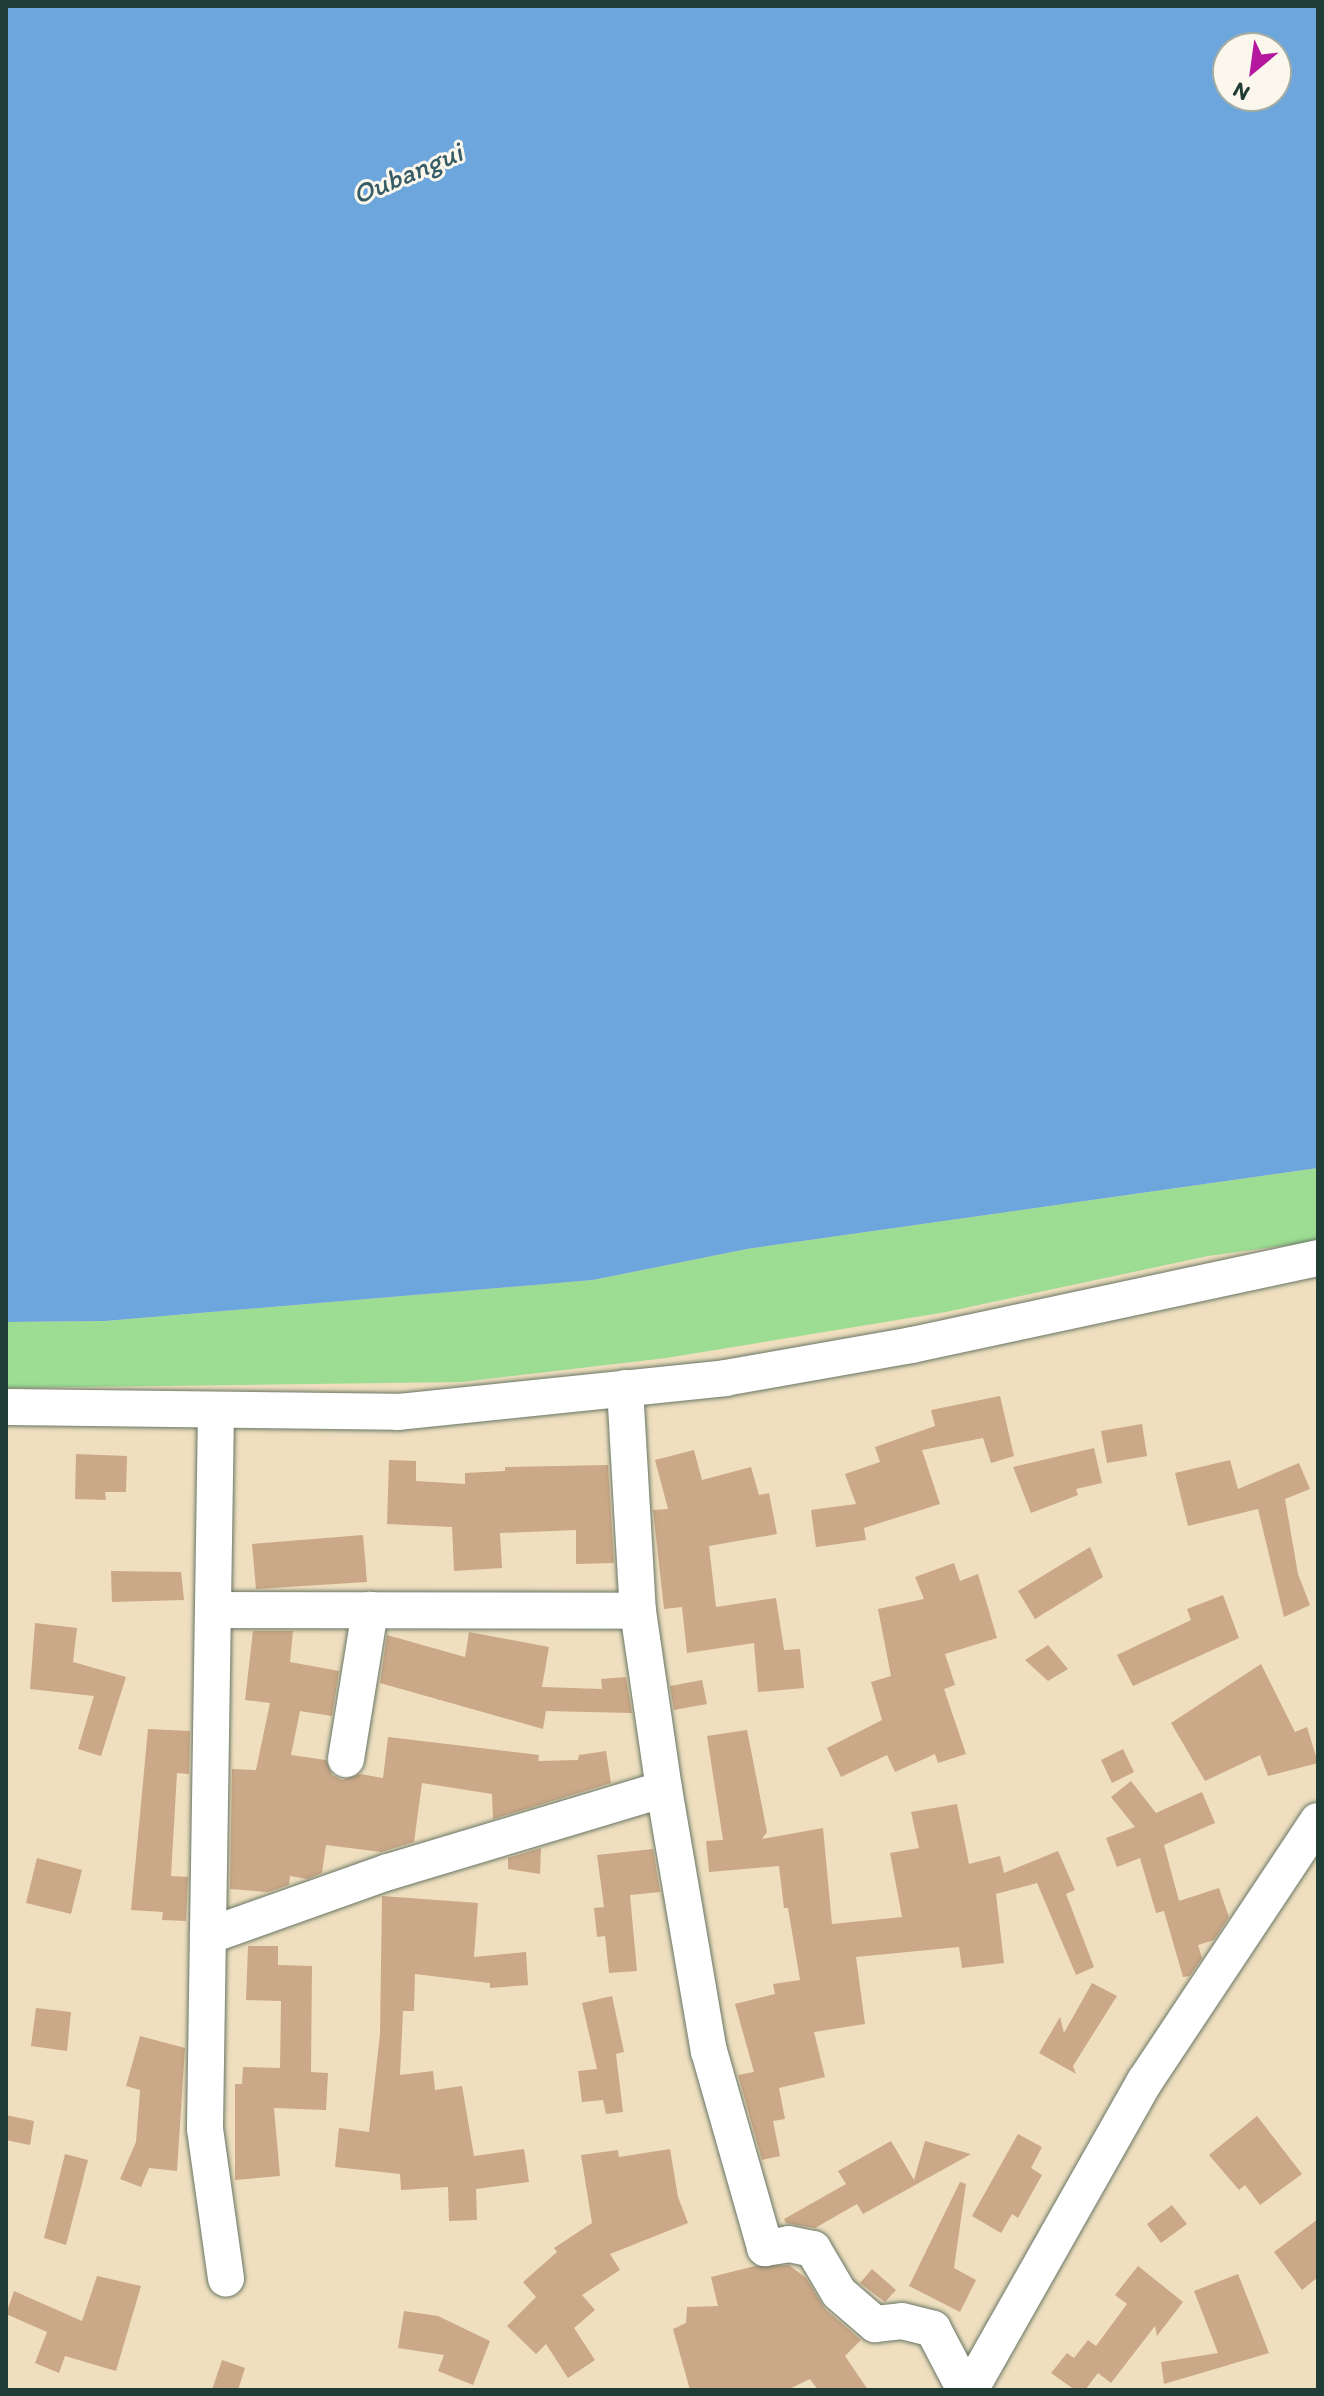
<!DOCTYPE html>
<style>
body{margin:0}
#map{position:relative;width:1324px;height:2396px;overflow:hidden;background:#efdfbf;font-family:Itim,sans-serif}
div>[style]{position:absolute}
.green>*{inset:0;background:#9ddd93}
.water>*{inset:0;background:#6da6dc}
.building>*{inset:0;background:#cba887}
.roads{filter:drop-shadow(0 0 2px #687665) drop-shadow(0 0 2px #687665)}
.minor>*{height:36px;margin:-18px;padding:0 18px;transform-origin:18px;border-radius:18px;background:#fff}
span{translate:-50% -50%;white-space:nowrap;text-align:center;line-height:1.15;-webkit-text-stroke:6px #fbf7ec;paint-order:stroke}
.water-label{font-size:28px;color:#365c66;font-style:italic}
.frame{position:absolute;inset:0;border:8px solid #1f3d34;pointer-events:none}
.north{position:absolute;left:1212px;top:32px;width:80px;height:80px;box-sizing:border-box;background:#fbf7ec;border:2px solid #a3ada2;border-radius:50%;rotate:209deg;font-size:22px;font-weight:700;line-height:32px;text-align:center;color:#1f3d34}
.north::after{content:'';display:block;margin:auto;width:28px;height:36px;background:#b5179e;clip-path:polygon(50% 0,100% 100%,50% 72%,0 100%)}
</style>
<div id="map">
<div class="green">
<div style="clip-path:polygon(1318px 1168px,1318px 1241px,1208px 1256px,946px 1312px,666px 1358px,462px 1382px,6px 1388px,6px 1322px,105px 1321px,593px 1280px,747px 1249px)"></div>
</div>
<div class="water">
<div style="clip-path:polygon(evenodd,6px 6px,1318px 6px,1318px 1168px,747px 1249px,593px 1280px,105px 1321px,6px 1322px,6px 6px,1228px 48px,1276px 48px,1276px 96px,1228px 96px,1228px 48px)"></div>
</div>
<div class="building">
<div style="clip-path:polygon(1000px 1396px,1014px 1456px,991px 1463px,983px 1438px,922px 1450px,940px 1504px,864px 1528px,866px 1540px,816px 1547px,811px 1510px,856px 1504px,845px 1474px,880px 1462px,875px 1447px,935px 1426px,931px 1410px)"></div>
<div style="clip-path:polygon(1142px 1424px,1147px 1456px,1107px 1463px,1101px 1431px)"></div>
<div style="clip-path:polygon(1094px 1448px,1102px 1483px,1076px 1489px,1078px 1495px,1031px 1513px,1013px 1467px)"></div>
<div style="clip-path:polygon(694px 1450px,702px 1480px,751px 1467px,759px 1495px,769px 1493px,777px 1534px,709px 1546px,716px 1607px,776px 1598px,784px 1650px,800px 1649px,804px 1688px,758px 1692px,754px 1643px,687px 1653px,682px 1607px,664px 1609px,653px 1510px,668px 1509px,655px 1460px)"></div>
<div style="clip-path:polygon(76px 1454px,127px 1456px,126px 1492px,105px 1492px,106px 1500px,75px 1499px)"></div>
<div style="clip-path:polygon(389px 1460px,416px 1461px,416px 1481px,465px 1484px,465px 1473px,505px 1471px,505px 1467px,608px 1465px,614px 1563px,576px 1564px,576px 1530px,500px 1533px,502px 1568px,454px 1571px,452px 1527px,387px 1524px)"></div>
<div style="clip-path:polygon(1230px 1460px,1238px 1489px,1299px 1463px,1310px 1489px,1285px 1499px,1298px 1574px,1310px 1605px,1284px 1617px,1258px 1509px,1188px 1526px,1175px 1473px)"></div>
<div style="clip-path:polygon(363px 1535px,367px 1582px,256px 1589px,252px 1544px)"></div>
<div style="clip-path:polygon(1090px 1547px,1103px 1577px,1035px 1619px,1018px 1591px)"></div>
<div style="clip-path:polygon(954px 1563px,960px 1581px,978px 1574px,997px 1638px,945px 1654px,955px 1685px,944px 1689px,966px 1754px,938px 1763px,935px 1754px,895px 1772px,887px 1755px,841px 1777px,827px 1748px,882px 1720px,871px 1682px,891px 1676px,878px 1609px,924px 1599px,915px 1577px)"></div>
<div style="clip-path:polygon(111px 1571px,181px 1572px,184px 1600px,112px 1602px)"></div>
<div style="clip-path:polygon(1223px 1595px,1239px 1638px,1133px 1686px,1117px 1655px,1191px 1620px,1187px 1609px)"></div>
<div style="clip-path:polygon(35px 1623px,77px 1628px,73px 1662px,126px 1677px,101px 1756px,78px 1749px,94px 1696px,30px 1689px)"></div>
<div style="clip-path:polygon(253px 1631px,293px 1631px,290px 1662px,339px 1671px,332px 1716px,300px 1711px,291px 1755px,326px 1760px,332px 1775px,342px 1780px,360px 1774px,383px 1778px,388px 1737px,539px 1755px,538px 1761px,578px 1760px,579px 1755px,606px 1751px,611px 1783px,493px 1819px,492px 1794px,422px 1783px,414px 1842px,381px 1852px,326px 1845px,322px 1873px,307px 1879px,290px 1876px,289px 1885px,268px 1892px,230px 1889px,232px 1769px,256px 1770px,270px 1703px,245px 1700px)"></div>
<div style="clip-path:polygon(469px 1632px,549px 1647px,542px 1687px,602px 1689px,601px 1679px,626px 1677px,632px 1713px,546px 1711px,543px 1729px,380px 1683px,387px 1635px,465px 1657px)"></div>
<div style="clip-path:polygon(1048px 1645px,1068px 1669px,1048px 1681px,1025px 1660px)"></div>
<div style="clip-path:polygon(1261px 1664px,1295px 1732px,1307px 1727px,1318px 1763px,1268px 1776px,1260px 1755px,1205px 1781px,1171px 1723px)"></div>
<div style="clip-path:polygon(702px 1680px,707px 1704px,674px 1710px,670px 1686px)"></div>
<div style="clip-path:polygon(148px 1729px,190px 1731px,189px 1774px,177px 1773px,171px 1876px,188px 1877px,186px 1921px,162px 1920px,163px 1912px,131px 1910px)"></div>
<div style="clip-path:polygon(747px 1730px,767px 1832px,762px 1839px,823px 1828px,832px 1924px,902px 1917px,890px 1853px,919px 1848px,911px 1812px,957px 1804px,969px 1864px,1000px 1856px,1004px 1873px,1058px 1851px,1075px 1890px,1066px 1894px,1094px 1967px,1076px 1975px,1037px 1883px,996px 1894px,1004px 1963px,962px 1968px,959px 1947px,856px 1957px,865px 2024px,814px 2032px,825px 2077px,779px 2088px,785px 2119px,773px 2121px,780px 2156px,762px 2160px,738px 2075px,754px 2072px,735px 2004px,775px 1994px,773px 1984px,800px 1980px,788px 1908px,784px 1908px,779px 1866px,709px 1872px,706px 1841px,723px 1840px,707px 1736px)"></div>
<div style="clip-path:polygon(1123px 1749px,1134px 1772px,1112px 1783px,1101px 1760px)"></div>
<div style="clip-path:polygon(1131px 1781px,1156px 1813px,1202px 1792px,1215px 1823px,1164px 1845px,1179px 1901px,1219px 1888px,1229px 1917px,1214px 1940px,1198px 1945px,1202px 1958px,1190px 1976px,1183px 1977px,1164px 1911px,1156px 1913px,1140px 1858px,1117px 1867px,1106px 1838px,1135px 1827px,1111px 1797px)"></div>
<div style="clip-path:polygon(541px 1848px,540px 1874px,508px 1869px,508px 1858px)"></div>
<div style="clip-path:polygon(653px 1849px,660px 1892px,630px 1895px,637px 1971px,609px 1973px,605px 1936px,597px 1937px,594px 1908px,604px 1907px,597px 1855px)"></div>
<div style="clip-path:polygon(37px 1858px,82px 1870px,71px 1914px,26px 1903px)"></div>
<div style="clip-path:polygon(382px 1896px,478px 1903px,474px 1957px,526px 1952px,528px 1985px,490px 1988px,490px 1983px,415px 1974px,414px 2011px,403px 2011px,400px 2075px,433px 2071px,435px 2090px,462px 2086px,474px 2156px,524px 2149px,529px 2182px,476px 2189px,477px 2220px,449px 2221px,448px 2187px,401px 2190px,400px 2174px,335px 2167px,339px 2128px,369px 2132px,380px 2034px)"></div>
<div style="clip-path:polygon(248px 1946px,278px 1946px,278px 1965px,312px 1966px,311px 2072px,328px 2073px,326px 2110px,274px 2108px,280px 2176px,235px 2180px,235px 2084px,242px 2084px,243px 2067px,280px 2068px,281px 2001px,246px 2000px)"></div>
<div style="clip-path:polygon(1092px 1983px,1117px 1996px,1073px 2066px,1076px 2074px,1039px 2053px,1060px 2017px,1064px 2033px)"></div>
<div style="clip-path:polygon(612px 1996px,624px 2052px,616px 2054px,623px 2112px,606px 2114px,603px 2100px,582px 2102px,578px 2071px,597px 2069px,582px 2003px)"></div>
<div style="clip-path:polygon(36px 2008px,71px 2012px,67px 2051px,31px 2046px)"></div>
<div style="clip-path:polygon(140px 2036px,185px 2048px,177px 2171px,149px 2168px,141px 2187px,120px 2179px,136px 2142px,140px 2090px,126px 2086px)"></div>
<div style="clip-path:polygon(6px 2115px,34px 2121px,30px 2145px,6px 2140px)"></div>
<div style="clip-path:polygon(1257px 2116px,1302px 2174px,1260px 2205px,1245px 2185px,1239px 2190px,1209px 2155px)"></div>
<div style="clip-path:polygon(1018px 2134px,1042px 2147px,1031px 2168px,1042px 2175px,1018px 2218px,1012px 2214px,1001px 2233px,972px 2216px)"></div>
<div style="clip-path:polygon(891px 2141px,914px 2180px,925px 2141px,971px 2154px,863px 2214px,857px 2204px,815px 2228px,786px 2223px,784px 2219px,846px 2184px,838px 2171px)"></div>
<div style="clip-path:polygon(670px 2149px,678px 2197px,688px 2223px,610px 2254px,620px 2270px,582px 2295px,595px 2310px,574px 2328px,595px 2360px,568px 2378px,546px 2344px,536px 2354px,507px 2326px,536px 2297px,523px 2282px,557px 2252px,554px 2248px,592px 2223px,581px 2155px,618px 2150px,619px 2157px)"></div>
<div style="clip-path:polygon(65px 2154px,88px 2160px,66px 2245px,44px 2238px)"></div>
<div style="clip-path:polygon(960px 2182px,966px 2184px,954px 2268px,976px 2280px,960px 2312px,909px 2286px)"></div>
<div style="clip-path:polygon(1172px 2205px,1187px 2224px,1161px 2243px,1147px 2224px)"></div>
<div style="clip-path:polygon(1318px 2219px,1318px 2277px,1302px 2290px,1274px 2252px)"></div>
<div style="clip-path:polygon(789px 2265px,806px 2278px,825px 2309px,861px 2340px,845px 2356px,868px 2390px,818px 2390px,810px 2379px,787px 2390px,690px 2390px,673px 2329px,686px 2323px,687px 2307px,718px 2306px,711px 2277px,755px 2266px)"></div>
<div style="clip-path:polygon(1138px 2266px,1183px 2302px,1157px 2336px,1155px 2326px,1111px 2383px,1098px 2373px,1085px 2390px,1075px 2390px,1051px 2373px,1067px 2353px,1074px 2358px,1088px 2340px,1096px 2346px,1127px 2304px,1115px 2295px)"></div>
<div style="clip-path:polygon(872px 2269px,896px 2290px,885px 2302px,860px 2283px)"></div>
<div style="clip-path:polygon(1238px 2274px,1269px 2353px,1164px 2384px,1161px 2362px,1218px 2353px,1194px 2291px)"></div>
<div style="clip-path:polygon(97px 2276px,141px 2286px,116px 2371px,65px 2356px,59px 2373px,35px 2363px,47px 2332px,6px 2314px,14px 2291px,82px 2321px)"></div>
<div style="clip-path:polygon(404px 2311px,438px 2316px,490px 2341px,473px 2385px,438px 2371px,444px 2355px,398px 2348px)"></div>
<div style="clip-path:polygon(222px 2360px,245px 2368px,238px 2390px,212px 2390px)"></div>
</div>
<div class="roads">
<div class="minor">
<div style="left:625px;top:1388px;width:223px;rotate:86.7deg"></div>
<div style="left:638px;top:1611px;width:180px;rotate:81.7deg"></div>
<div style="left:664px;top:1789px;width:266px;rotate:80.3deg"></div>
<div style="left:709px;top:2051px;width:205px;rotate:74.1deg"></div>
<div style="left:765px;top:2248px;width:24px;rotate:-9deg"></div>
<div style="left:789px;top:2244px;width:25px;rotate:12deg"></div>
<div style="left:813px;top:2249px;width:51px;rotate:59.4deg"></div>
<div style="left:839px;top:2293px;width:48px;rotate:40.7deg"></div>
<div style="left:875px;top:2324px;width:27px;rotate:-6deg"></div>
<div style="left:902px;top:2321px;width:32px;rotate:14deg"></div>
<div style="left:933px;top:2329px;width:69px;rotate:62.3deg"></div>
<div style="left:6px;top:1407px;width:392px;rotate:0.7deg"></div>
<div style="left:398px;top:1412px;width:329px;rotate:-5.9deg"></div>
<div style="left:725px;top:1378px;width:190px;rotate:-10deg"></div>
<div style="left:912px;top:1345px;width:415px;rotate:-12.1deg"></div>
<div style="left:216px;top:1410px;width:719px;rotate:90.88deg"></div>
<div style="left:205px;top:2129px;width:151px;rotate:82deg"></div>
<div style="left:213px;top:1610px;width:425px;rotate:0.1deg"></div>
<div style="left:346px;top:1759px;width:151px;rotate:-80.8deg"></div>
<div style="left:208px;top:1936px;width:191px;rotate:-19.6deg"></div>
<div style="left:388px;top:1872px;width:288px;rotate:-16.7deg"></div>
<div style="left:970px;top:2390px;width:355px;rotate:-60.5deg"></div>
<div style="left:1145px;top:2081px;width:312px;rotate:-56.4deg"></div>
</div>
</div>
<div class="water-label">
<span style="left:407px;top:173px;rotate:-23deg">Oubangui</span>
</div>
<div class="frame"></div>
<div class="north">N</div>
</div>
